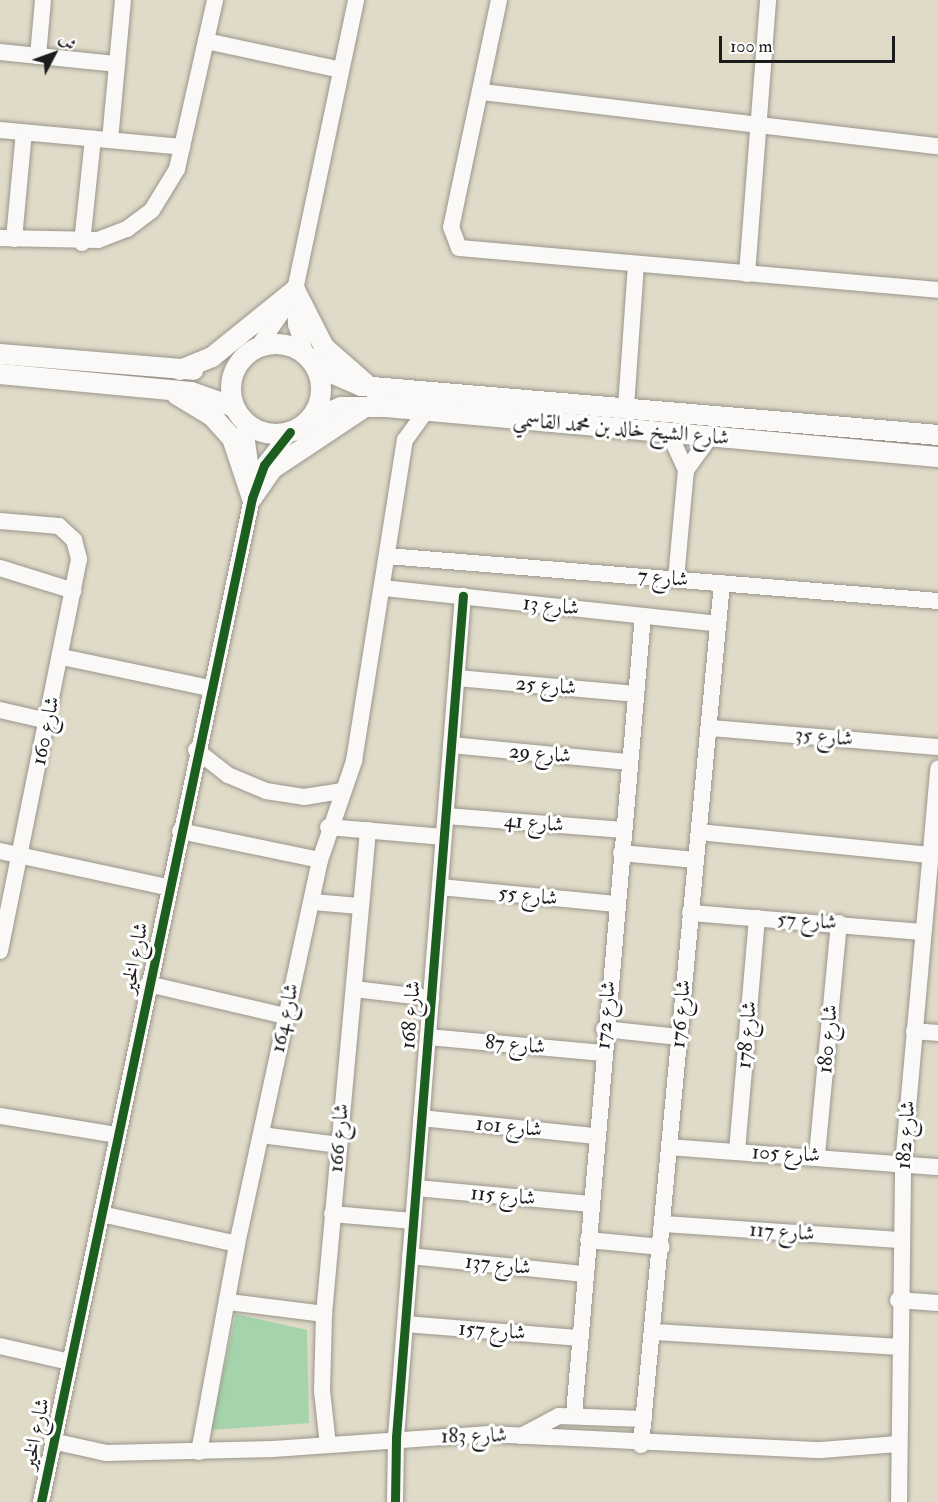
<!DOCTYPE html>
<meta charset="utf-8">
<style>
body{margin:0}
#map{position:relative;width:938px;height:1502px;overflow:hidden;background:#e0dac8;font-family:"IM FELL Double Pica",Amiri,serif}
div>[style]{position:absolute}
.green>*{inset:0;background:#a5d3ab}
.roads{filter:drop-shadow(0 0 2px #99968c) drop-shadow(0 0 2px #99968c)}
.minor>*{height:16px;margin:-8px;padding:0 8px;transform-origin:8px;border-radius:8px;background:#faf9f7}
.major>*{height:20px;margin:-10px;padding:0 10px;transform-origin:10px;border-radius:10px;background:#faf9f7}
.major>.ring{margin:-10px;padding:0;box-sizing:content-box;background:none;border:20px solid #faf9f7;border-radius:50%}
.cycleway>*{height:9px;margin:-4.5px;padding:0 4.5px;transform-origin:4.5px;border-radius:4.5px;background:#1b5e20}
span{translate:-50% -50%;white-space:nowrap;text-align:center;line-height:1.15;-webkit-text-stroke:6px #fff;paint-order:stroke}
.street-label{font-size:21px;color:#1c1c1c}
.north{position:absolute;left:24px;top:24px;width:60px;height:60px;-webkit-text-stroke:4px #fff;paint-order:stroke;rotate:49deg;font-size:16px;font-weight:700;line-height:24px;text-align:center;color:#1c1c1c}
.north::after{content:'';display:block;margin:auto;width:21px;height:27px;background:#1c1c1c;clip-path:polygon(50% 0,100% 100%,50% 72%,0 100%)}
.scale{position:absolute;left:719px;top:36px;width:176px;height:27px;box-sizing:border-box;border:3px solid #1c1c1c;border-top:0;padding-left:8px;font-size:18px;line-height:21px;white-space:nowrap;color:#1c1c1c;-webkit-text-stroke:4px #fff;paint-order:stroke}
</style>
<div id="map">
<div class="green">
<div style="clip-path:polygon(236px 1314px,307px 1330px,309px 1423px,211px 1430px)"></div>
</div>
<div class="roads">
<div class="minor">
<div style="left:499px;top:0;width:232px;rotate:101.9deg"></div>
<div style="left:451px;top:227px;width:22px;rotate:69deg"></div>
<div style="left:459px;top:248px;width:481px;rotate:5deg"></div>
<div style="left:206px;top:41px;width:138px;rotate:12.1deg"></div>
<div style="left:0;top:52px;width:118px;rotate:5.9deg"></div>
<div style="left:38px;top:56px;width:56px;rotate:-84.9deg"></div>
<div style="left:482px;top:92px;width:459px;rotate:6.8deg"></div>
<div style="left:0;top:130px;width:183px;rotate:5.3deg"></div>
<div style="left:110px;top:140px;width:141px;rotate:-84.7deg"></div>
<div style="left:0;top:238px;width:98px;rotate:1.2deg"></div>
<div style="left:98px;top:240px;width:31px;rotate:-21deg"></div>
<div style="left:127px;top:229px;width:31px;rotate:-37deg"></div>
<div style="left:152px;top:210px;width:48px;rotate:-58.6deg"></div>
<div style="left:177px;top:169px;width:173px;rotate:-77.3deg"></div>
<div style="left:14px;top:239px;width:107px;rotate:-84.7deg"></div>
<div style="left:82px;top:243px;width:105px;rotate:-84deg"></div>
<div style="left:747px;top:274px;width:275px;rotate:-85.6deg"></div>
<div style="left:258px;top:347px;width:62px;rotate:-55.5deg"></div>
<div style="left:306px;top:355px;width:32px;rotate:-108deg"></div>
<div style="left:296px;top:325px;width:35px;rotate:-92deg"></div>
<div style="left:295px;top:290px;width:296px;rotate:-78.1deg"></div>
<div style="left:626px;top:407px;width:142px;rotate:-86deg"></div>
<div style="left:244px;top:420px;width:65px;rotate:82deg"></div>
<div style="left:669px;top:433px;width:41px;rotate:65.3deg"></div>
<div style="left:0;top:521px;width:59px;rotate:4.8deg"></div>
<div style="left:59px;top:526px;width:21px;rotate:43deg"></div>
<div style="left:74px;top:540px;width:20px;rotate:75deg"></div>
<div style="left:79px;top:559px;width:400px;rotate:101.4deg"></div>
<div style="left:387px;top:556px;width:553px;rotate:4.67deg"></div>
<div style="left:0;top:568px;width:77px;rotate:17.3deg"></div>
<div style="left:676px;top:579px;width:109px;rotate:-84.8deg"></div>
<div style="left:686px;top:470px;width:41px;rotate:-54deg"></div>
<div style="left:383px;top:588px;width:337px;rotate:6.1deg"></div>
<div style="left:62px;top:657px;width:150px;rotate:11.9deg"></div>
<div style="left:457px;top:678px;width:180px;rotate:5.1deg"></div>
<div style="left:0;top:710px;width:49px;rotate:12.9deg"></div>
<div style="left:710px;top:728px;width:229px;rotate:4.8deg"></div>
<div style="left:451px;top:745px;width:179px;rotate:5.5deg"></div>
<div style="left:196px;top:750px;width:41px;rotate:38deg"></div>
<div style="left:228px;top:775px;width:41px;rotate:22.8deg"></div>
<div style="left:266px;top:791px;width:38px;rotate:9deg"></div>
<div style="left:304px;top:797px;width:39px;rotate:-9deg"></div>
<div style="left:446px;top:816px;width:178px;rotate:4.5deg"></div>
<div style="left:328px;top:827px;width:116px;rotate:4.9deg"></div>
<div style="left:180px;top:831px;width:143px;rotate:11.7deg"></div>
<div style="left:699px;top:832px;width:232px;rotate:5.7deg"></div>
<div style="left:0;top:851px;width:170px;rotate:12.2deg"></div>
<div style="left:621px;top:853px;width:75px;rotate:5.3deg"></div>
<div style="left:440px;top:887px;width:177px;rotate:5.5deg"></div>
<div style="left:313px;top:902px;width:46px;rotate:5deg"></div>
<div style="left:690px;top:913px;width:234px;rotate:4.7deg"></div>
<div style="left:148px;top:984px;width:141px;rotate:13.1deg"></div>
<div style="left:354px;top:989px;width:78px;rotate:6.7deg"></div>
<div style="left:604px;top:1029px;width:75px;rotate:6.1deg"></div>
<div style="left:914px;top:1031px;width:24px;rotate:5deg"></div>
<div style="left:428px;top:1037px;width:176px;rotate:5.2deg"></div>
<div style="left:0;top:1116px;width:119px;rotate:9.2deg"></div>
<div style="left:421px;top:1118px;width:176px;rotate:5.9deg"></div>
<div style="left:261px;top:1135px;width:79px;rotate:7.3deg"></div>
<div style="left:669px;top:1147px;width:270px;rotate:4.3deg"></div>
<div style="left:737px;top:1151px;width:234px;rotate:-85.1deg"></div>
<div style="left:817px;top:1155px;width:233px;rotate:-84.6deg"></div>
<div style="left:416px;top:1188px;width:176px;rotate:5.2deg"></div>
<div style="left:101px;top:1214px;width:139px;rotate:12.4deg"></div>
<div style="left:332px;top:1214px;width:81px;rotate:4.9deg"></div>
<div style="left:664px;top:1224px;width:236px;rotate:3.9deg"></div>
<div style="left:588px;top:1240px;width:74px;rotate:5.4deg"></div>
<div style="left:410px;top:1256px;width:176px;rotate:5.9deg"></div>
<div style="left:898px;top:1300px;width:40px;rotate:4.3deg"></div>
<div style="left:229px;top:1302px;width:96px;rotate:7.2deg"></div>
<div style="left:405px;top:1324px;width:176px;rotate:4.6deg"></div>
<div style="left:655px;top:1332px;width:242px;rotate:3.5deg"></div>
<div style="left:0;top:1346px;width:72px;rotate:12.9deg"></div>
<div style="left:574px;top:1414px;width:801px;rotate:-85.06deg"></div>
<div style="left:521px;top:1436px;width:43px;rotate:-27.8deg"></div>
<div style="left:559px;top:1416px;width:85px;rotate:2deg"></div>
<div style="left:52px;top:1441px;width:55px;rotate:12.5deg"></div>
<div style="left:106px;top:1453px;width:167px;rotate:-1.4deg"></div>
<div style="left:273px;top:1449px;width:217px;rotate:-4deg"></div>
<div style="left:489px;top:1434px;width:332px;rotate:2.8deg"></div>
<div style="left:821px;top:1450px;width:77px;rotate:-4.5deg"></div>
<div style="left:328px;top:1445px;width:54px;rotate:-96.3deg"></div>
<div style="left:322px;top:1391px;width:77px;rotate:-88.5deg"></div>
<div style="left:324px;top:1314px;width:486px;rotate:-84.8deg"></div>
<div style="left:641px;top:1445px;width:866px;rotate:-84.63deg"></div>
<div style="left:199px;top:1452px;width:211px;rotate:-79.6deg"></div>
<div style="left:237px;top:1244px;width:393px;rotate:-77.8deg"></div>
<div style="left:320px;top:860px;width:105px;rotate:-71deg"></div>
<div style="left:354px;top:761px;width:325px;rotate:-81deg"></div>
<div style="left:405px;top:440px;width:36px;rotate:-54deg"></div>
<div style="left:41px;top:1502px;width:1026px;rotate:-78.13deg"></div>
<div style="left:252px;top:498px;width:35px;rotate:-70deg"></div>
<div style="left:264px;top:465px;width:42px;rotate:-51.8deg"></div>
<div style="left:395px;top:1502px;width:65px;rotate:-89.1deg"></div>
<div style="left:396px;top:1437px;width:844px;rotate:-85.45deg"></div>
<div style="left:899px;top:1502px;width:338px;rotate:-89.3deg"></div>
<div style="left:903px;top:1164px;width:397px;rotate:-84.9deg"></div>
</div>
<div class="major">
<div class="ring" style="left:231px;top:344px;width:70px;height:70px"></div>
<div style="left:0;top:354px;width:194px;rotate:4.7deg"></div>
<div style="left:315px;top:366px;width:50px;rotate:23.5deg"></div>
<div style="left:361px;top:386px;width:579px;rotate:4.85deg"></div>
<div style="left:180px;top:370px;width:35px;rotate:-22deg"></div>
<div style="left:212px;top:357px;width:107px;rotate:-38.9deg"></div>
<div style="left:295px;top:290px;width:64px;rotate:63deg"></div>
<div style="left:324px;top:347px;width:55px;rotate:41.3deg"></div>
<div style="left:0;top:374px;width:192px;rotate:5.4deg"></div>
<div style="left:191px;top:392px;width:46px;rotate:19.2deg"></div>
<div style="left:177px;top:395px;width:41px;rotate:31deg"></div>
<div style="left:212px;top:416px;width:30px;rotate:48deg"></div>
<div style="left:232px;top:438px;width:63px;rotate:71.6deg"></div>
<div style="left:308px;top:421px;width:36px;rotate:-23deg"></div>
<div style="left:341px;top:407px;width:45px"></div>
<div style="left:386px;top:407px;width:554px;rotate:5.18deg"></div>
<div style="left:252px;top:498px;width:35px;rotate:-55deg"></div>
<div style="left:272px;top:469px;width:108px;rotate:-33.7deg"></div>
</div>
</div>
<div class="cycleway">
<div style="left:41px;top:1502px;width:1026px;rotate:-78.13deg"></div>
<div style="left:252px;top:498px;width:35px;rotate:-70deg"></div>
<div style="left:264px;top:465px;width:42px;rotate:-51.8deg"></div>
<div style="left:395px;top:1502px;width:65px;rotate:-89.1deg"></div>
<div style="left:396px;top:1437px;width:844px;rotate:-85.45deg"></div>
</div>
<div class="street-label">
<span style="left:621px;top:429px;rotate:5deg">شارع الشيخ خالد بن محمد القاسمي</span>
<span style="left:663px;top:578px;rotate:5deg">شارع 7</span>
<span style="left:551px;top:606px;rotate:6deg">شارع 13</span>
<span style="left:546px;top:686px;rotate:5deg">شارع 25</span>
<span style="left:46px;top:731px;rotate:-78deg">شارع 160</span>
<span style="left:824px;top:737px;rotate:5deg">شارع 35</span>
<span style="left:540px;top:754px;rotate:5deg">شارع 29</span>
<span style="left:534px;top:823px;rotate:5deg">شارع 41</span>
<span style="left:528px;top:896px;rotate:6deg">شارع 55</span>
<span style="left:807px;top:921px;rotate:4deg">شارع 57</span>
<span style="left:135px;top:958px;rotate:-79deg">شارع الخير</span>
<span style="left:681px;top:1014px;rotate:-85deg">شارع 176</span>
<span style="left:411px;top:1015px;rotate:-85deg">شارع 168</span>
<span style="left:606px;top:1015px;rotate:-85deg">شارع 172</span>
<span style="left:285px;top:1018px;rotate:-78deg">شارع 164</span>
<span style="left:747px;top:1035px;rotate:-85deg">شارع 178</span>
<span style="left:828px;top:1039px;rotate:-85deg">شارع 180</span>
<span style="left:515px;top:1045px;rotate:5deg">شارع 87</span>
<span style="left:509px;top:1127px;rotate:6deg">شارع 101</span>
<span style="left:906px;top:1135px;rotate:-86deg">شارع 182</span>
<span style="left:339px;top:1138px;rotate:-85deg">شارع 166</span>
<span style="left:786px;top:1154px;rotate:3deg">شارع 105</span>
<span style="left:503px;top:1196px;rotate:5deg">شارع 115</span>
<span style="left:782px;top:1232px;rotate:4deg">شارع 117</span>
<span style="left:498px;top:1265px;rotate:6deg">شارع 137</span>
<span style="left:492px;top:1331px;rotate:4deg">شارع 157</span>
<span style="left:36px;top:1434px;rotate:-78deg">شارع الخير</span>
<span style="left:474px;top:1436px;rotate:-1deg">شارع 183</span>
</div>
<div class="north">ش</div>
<div class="scale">100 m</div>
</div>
